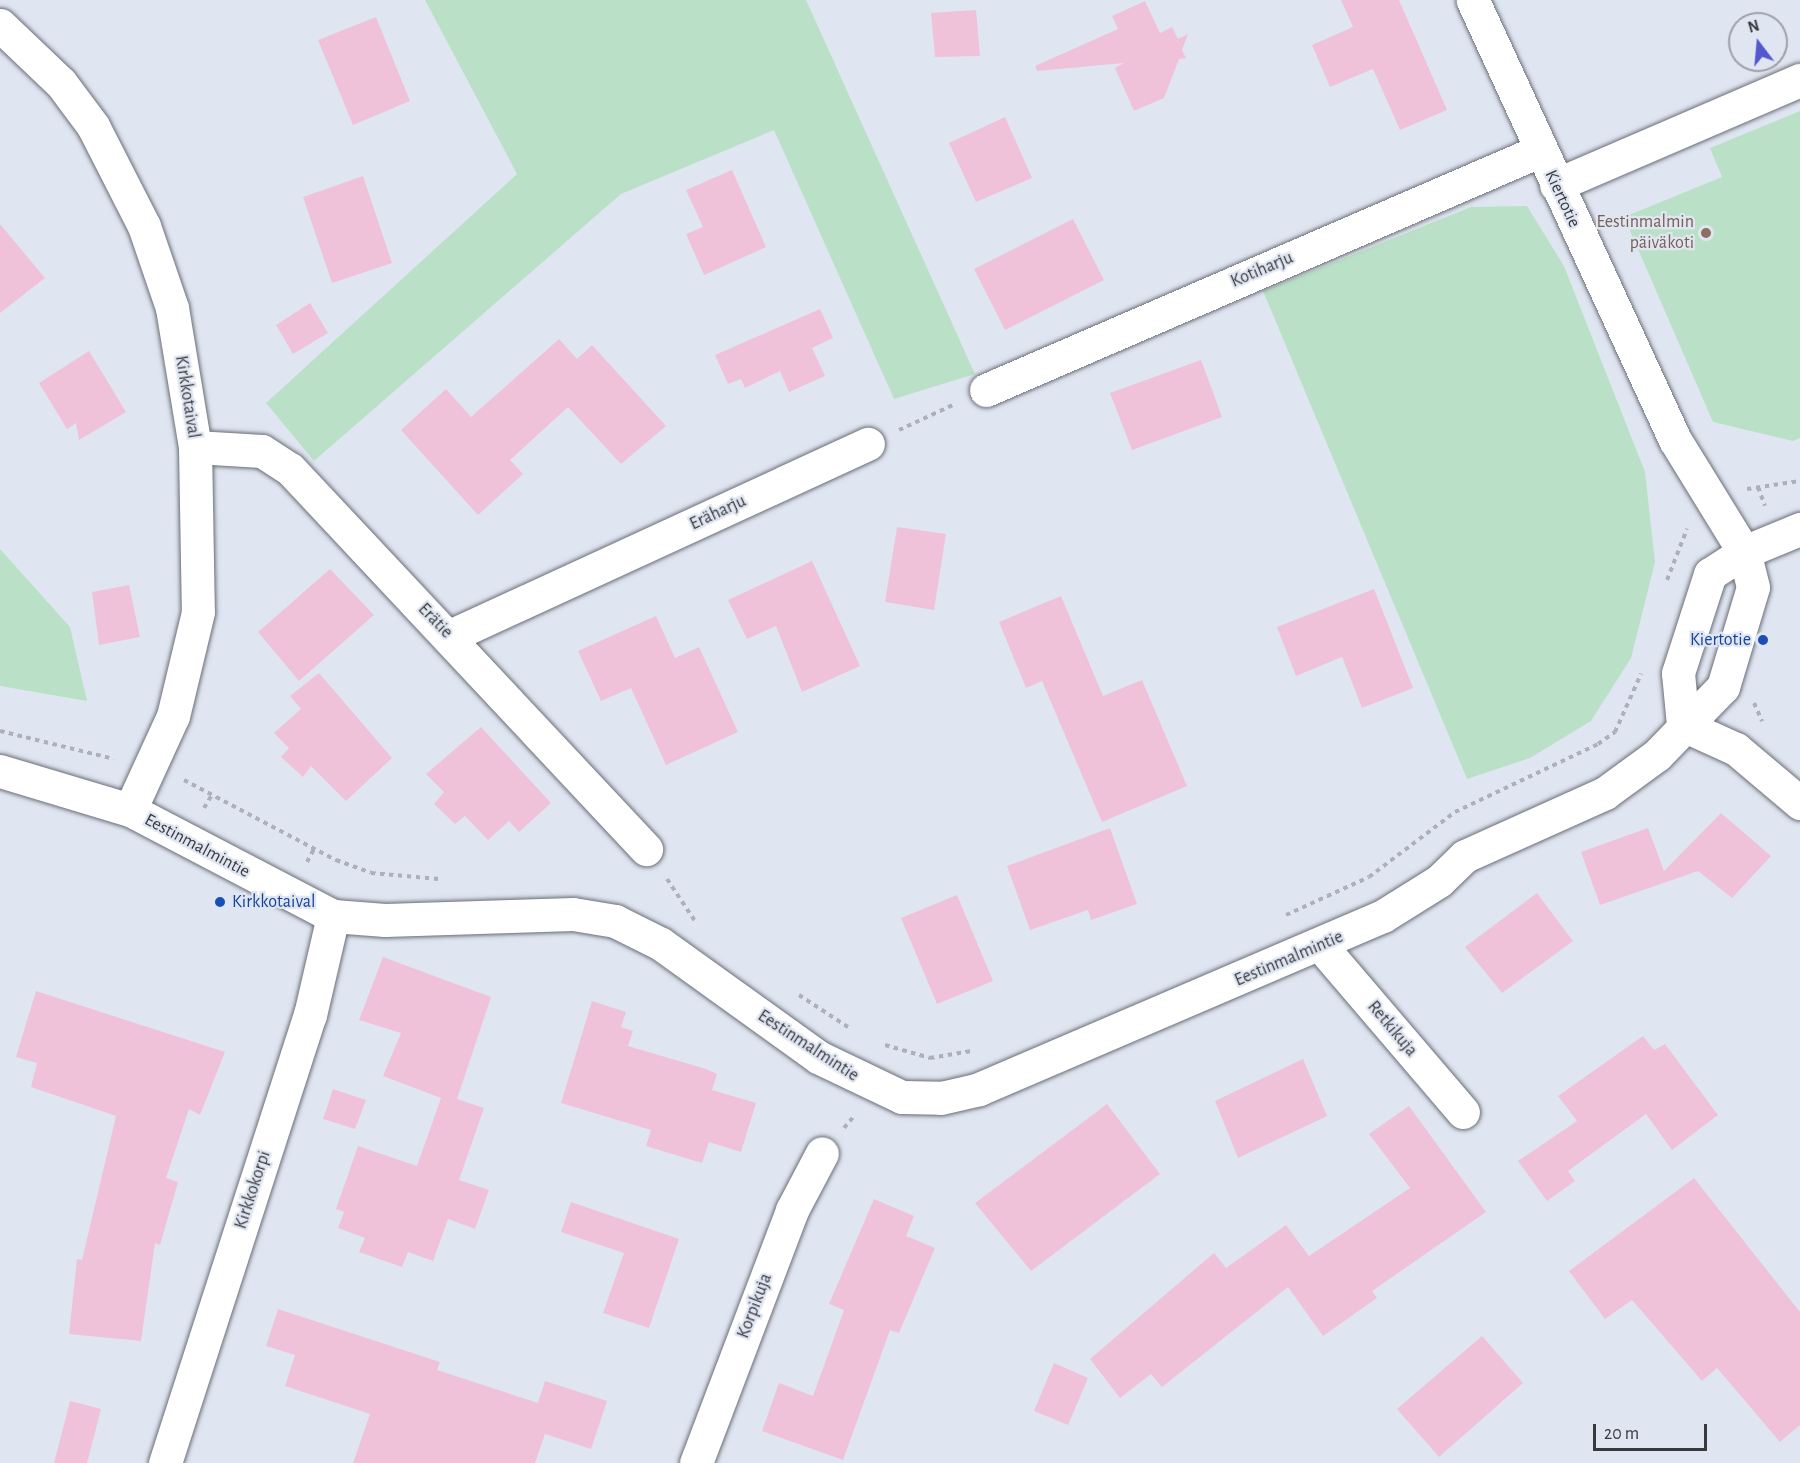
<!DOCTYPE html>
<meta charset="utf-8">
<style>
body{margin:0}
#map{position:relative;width:1800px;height:1463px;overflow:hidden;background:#e0e6f1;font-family:"Alegreya Sans",sans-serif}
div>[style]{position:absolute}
.green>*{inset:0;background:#bae1c7}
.building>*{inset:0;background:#efc2da}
.path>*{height:4px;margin-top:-2px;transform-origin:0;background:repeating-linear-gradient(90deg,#acb0b9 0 4.5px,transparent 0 9px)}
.roads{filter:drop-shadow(0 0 2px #696e77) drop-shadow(0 0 2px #696e77)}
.minor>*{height:33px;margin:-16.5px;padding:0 16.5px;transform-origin:16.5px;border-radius:16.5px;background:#fff}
.dots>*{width:16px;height:16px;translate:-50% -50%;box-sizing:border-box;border:3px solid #e0e6f1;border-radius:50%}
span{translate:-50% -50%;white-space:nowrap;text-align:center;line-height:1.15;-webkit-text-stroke:4.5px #e0e6f1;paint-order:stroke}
.street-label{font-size:18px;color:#37393d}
.education-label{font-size:18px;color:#785e54}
.right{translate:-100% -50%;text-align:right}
.transit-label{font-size:18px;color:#164399}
.left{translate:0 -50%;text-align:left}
.north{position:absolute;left:1728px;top:12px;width:60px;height:60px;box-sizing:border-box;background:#e0e6f1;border:2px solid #9ca1a9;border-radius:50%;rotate:344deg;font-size:16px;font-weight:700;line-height:24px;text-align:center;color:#37393d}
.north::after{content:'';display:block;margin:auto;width:21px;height:27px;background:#5259cf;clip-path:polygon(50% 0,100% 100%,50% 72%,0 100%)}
.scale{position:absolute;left:1593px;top:1424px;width:114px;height:27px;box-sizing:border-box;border:3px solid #37393d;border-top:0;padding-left:8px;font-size:18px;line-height:21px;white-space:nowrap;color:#37393d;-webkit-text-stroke:4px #e0e6f1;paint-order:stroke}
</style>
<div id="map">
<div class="green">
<div style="clip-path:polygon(425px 0,806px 0,975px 374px,894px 399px,774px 130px,621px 194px,314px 461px,266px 403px,517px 174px)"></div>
<div style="clip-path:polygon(1800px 111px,1800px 438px,1793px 441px,1713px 422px,1624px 217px,1722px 177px,1710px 148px)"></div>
<div style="clip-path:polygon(1527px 206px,1564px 266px,1645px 472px,1655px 562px,1631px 658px,1591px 721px,1530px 758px,1467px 779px,1263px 291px,1471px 207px)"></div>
<div style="clip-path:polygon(0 549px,70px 627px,87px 701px,0 686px)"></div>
</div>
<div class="building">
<div style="clip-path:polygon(1341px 0,1399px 0,1447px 110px,1400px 130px,1373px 69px,1330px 87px,1312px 45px,1353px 27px)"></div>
<div style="clip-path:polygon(1145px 1px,1160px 33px,1172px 27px,1178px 39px,1188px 34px,1182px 50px,1186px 58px,1179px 59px,1164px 98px,1134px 111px,1115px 68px,1124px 63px,1037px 71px,1035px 66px,1118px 29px,1112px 16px)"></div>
<div style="clip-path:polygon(976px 10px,980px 56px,935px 57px,931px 13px)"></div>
<div style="clip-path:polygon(376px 17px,410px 101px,353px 125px,318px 40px)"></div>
<div style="clip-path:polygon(1005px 117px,1032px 178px,976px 202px,949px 143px)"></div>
<div style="clip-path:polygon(732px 170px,766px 247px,704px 275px,686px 234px,703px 227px,686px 190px)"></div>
<div style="clip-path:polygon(363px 176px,392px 263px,332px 283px,303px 197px)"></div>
<div style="clip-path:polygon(1073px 219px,1104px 280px,1005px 330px,974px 269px)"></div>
<div style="clip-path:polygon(0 224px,45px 278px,0 313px)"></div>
<div style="clip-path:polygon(310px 303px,328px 333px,293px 354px,276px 325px)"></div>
<div style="clip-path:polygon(820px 309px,833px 338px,812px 348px,825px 376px,789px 392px,780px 371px,745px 388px,741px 379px,728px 384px,715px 355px)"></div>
<div style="clip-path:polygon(559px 339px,577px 359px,592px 345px,666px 426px,621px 464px,568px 407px,510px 460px,523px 474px,478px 515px,401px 430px,446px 389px,471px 417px)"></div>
<div style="clip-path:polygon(89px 351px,126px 412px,79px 440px,76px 423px,67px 429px,39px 383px)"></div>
<div style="clip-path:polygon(1201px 360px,1222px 417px,1132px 450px,1110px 393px)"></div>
<div style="clip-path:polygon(897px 527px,946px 534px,934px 610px,885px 602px)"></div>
<div style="clip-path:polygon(812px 561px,860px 666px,802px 692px,776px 626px,747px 639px,728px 600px)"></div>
<div style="clip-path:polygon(330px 569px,374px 615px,299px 681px,258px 632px)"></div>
<div style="clip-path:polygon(129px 585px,140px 637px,99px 645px,92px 592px)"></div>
<div style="clip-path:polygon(1374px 589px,1413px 688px,1362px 708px,1342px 657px,1296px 676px,1277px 627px)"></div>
<div style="clip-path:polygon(1061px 596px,1103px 696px,1142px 680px,1187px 786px,1102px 822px,1042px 681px,1026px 688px,999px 622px)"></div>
<div style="clip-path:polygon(656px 616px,675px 658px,699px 647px,738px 732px,666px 765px,631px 688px,601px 701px,578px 651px)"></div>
<div style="clip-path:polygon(319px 673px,392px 758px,346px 801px,311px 766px,303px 777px,281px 757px,289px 748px,274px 733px,301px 709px,290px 696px)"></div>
<div style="clip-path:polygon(481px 727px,551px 803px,519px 832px,509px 821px,488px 840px,465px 816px,455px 824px,434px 804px,444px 792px,426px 774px)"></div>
<div style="clip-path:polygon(1721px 813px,1771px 856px,1732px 898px,1698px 871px,1600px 905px,1581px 852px,1648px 828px,1664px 871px)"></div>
<div style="clip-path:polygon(1110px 828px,1137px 904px,1091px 920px,1088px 910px,1030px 930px,1007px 866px)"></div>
<div style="clip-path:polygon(1537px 893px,1573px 941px,1502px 993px,1465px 947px)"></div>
<div style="clip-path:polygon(957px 895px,993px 981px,937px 1004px,901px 918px)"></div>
<div style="clip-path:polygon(383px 957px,491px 997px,457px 1099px,484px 1108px,459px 1180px,489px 1190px,475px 1229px,448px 1219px,433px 1261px,408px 1252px,402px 1267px,359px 1252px,365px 1238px,338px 1228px,344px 1212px,336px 1209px,358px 1146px,417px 1166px,441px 1098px,383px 1076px,401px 1033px,359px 1020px)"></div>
<div style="clip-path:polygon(36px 991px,225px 1052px,200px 1115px,189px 1109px,166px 1178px,178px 1182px,160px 1245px,155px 1243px,141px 1341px,69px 1334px,77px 1259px,82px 1260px,116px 1116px,31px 1087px,37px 1063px,16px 1057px)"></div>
<div style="clip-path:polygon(592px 1001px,626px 1012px,621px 1027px,633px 1031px,628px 1046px,706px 1069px,717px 1074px,712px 1090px,756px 1103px,741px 1152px,709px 1142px,702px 1163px,646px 1146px,651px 1130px,561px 1103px)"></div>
<div style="clip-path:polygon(1643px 1036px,1654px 1050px,1665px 1044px,1718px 1115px,1672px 1150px,1646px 1114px,1568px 1171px,1575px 1181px,1547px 1201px,1518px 1161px,1577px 1121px,1558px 1096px)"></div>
<div style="clip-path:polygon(1303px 1059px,1327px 1116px,1238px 1158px,1215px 1101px)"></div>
<div style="clip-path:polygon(333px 1089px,366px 1100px,355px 1129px,323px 1119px)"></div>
<div style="clip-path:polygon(1107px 1104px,1160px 1174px,1031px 1271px,975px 1203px)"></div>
<div style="clip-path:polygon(1409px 1106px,1486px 1212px,1372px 1291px,1377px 1298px,1323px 1336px,1288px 1287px,1162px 1387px,1151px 1374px,1120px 1398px,1090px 1359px,1214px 1253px,1226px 1268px,1286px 1225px,1309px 1256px,1410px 1188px,1369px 1134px)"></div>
<div style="clip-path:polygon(1694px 1178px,1800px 1312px,1800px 1425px,1780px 1442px,1717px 1368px,1702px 1381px,1632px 1300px,1605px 1319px,1569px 1271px)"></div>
<div style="clip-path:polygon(874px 1199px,914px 1216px,906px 1236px,935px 1248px,899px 1333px,890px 1330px,843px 1460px,762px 1431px,779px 1383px,813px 1396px,844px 1310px,829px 1304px)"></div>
<div style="clip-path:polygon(571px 1202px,679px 1239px,649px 1328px,603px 1313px,624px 1253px,561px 1232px)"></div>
<div style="clip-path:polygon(278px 1309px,440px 1362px,437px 1370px,538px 1403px,545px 1381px,607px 1401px,591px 1449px,545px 1434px,535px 1463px,353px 1463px,370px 1414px,285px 1386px,295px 1355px,266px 1346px)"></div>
<div style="clip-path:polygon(1482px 1336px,1523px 1383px,1439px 1457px,1397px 1409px)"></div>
<div style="clip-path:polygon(1054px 1363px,1088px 1378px,1068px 1425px,1034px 1411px)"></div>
<div style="clip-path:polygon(70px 1401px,101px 1409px,87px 1463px,54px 1463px)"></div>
</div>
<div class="path">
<div style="left:899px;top:430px;width:62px;rotate:-24.9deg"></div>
<div style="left:1758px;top:487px;width:20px;rotate:70deg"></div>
<div style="left:1747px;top:489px;width:54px;rotate:-8.6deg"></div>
<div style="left:1667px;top:580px;width:55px;rotate:-68.6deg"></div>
<div style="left:1754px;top:703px;width:20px;rotate:66deg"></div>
<div style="left:0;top:731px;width:117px;rotate:13.8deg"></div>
<div style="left:184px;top:780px;width:172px;rotate:27.8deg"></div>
<div style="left:336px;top:860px;width:37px;rotate:20deg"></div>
<div style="left:371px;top:873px;width:68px;rotate:5deg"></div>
<div style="left:204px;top:808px;width:17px;rotate:-59deg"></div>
<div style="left:307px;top:862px;width:17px;rotate:-62deg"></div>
<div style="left:667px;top:879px;width:50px;rotate:56.3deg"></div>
<div style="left:1286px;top:915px;width:91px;rotate:-24.6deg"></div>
<div style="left:1369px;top:877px;width:108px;rotate:-37.1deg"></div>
<div style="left:1455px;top:812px;width:158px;rotate:-25.4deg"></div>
<div style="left:1598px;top:744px;width:21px;rotate:-35deg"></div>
<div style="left:1615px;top:732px;width:64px;rotate:-65.9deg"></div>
<div style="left:799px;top:995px;width:62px;rotate:33.2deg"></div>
<div style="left:885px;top:1045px;width:47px;rotate:16.1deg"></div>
<div style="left:930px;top:1058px;width:42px;rotate:-9.7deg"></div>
<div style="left:844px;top:1128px;width:17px;rotate:-50deg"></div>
</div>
<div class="roads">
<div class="minor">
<div style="left:0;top:25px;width:84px;rotate:43.6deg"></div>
<div style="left:61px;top:83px;width:54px;rotate:53.3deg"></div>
<div style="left:93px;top:126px;width:112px;rotate:63deg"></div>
<div style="left:144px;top:226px;width:87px;rotate:71.1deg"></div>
<div style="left:172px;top:308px;width:141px;rotate:80.6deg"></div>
<div style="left:195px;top:447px;width:165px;rotate:89deg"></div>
<div style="left:198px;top:612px;width:107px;rotate:103.5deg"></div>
<div style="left:173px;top:716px;width:103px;rotate:114.6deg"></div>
<div style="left:1556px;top:185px;width:266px;rotate:-23.3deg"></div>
<div style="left:986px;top:390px;width:602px;rotate:-23.37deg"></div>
<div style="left:195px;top:447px;width:67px;rotate:3.4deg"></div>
<div style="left:262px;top:451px;width:33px;rotate:33deg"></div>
<div style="left:290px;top:469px;width:521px;rotate:46.87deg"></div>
<div style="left:450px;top:636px;width:460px;rotate:-24.7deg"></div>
<div style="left:1683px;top:725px;width:52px;rotate:-95.5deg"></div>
<div style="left:1678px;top:673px;width:104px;rotate:-72.1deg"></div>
<div style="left:1710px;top:574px;width:40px;rotate:-32.9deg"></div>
<div style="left:1744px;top:552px;width:61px;rotate:-22.3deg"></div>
<div style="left:1683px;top:725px;width:58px;rotate:24.4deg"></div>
<div style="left:1736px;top:749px;width:84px;rotate:40.2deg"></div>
<div style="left:0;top:771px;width:136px;rotate:16.7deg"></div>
<div style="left:130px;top:810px;width:229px;rotate:27.6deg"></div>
<div style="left:333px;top:916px;width:52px;rotate:4.4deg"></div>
<div style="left:385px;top:920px;width:188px;rotate:-1.8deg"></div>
<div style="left:573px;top:914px;width:43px;rotate:9.5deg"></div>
<div style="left:615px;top:921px;width:51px;rotate:26.6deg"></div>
<div style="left:661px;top:944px;width:193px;rotate:35.7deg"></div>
<div style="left:818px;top:1057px;width:93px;rotate:25.5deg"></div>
<div style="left:902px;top:1097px;width:39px;rotate:1deg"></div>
<div style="left:941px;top:1098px;width:39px;rotate:-13deg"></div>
<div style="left:979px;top:1089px;width:439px;rotate:-23.2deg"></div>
<div style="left:1383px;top:916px;width:66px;rotate:-32deg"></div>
<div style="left:1439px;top:881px;width:36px;rotate:-44deg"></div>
<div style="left:1465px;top:856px;width:154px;rotate:-24.2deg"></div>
<div style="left:1605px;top:793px;width:64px;rotate:-36.2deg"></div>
<div style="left:1657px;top:755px;width:95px;rotate:-45.9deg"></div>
<div style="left:1723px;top:687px;width:104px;rotate:-73.3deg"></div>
<div style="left:1753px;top:587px;width:36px;rotate:-104deg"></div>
<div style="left:1744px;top:552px;width:132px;rotate:-121.6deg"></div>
<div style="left:1675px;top:440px;width:484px;rotate:-114.7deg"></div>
<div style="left:1322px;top:947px;width:217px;rotate:49.5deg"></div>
<div style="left:165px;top:1463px;width:471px;rotate:-72.1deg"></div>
<div style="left:310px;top:1015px;width:102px;rotate:-76.9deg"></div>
<div style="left:696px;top:1463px;width:271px;rotate:-69.2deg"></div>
<div style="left:792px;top:1210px;width:64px;rotate:-62.2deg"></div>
</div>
</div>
<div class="dots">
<div style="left:1706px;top:233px;background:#8d6e63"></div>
<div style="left:1763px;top:640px;background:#1a4fb4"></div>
<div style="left:220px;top:902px;background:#1a4fb4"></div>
</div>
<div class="street-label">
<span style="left:1562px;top:199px;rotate:65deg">Kiertotie</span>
<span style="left:1262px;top:270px;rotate:-23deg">Kotiharju</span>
<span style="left:187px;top:397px;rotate:81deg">Kirkkotaival</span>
<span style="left:718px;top:513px;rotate:-25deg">Eräharju</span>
<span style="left:435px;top:621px;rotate:46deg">Erätie</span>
<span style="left:197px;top:846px;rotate:28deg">Eestinmalmintie</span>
<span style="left:1289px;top:959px;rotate:-23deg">Eestinmalmintie</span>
<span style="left:1392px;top:1029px;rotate:50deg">Retkikuja</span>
<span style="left:808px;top:1046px;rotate:33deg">Eestinmalmintie</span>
<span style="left:253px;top:1190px;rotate:-72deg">Kirkkokorpi</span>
<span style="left:755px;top:1306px;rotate:-69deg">Korpikuja</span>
</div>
<div class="education-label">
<span class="right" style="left:1694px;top:233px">Eestinmalmin<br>päiväkoti</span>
</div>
<div class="transit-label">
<span class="right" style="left:1751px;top:640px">Kiertotie</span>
<span class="left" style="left:232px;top:902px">Kirkkotaival</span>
</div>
<div class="north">N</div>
<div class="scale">20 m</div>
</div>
